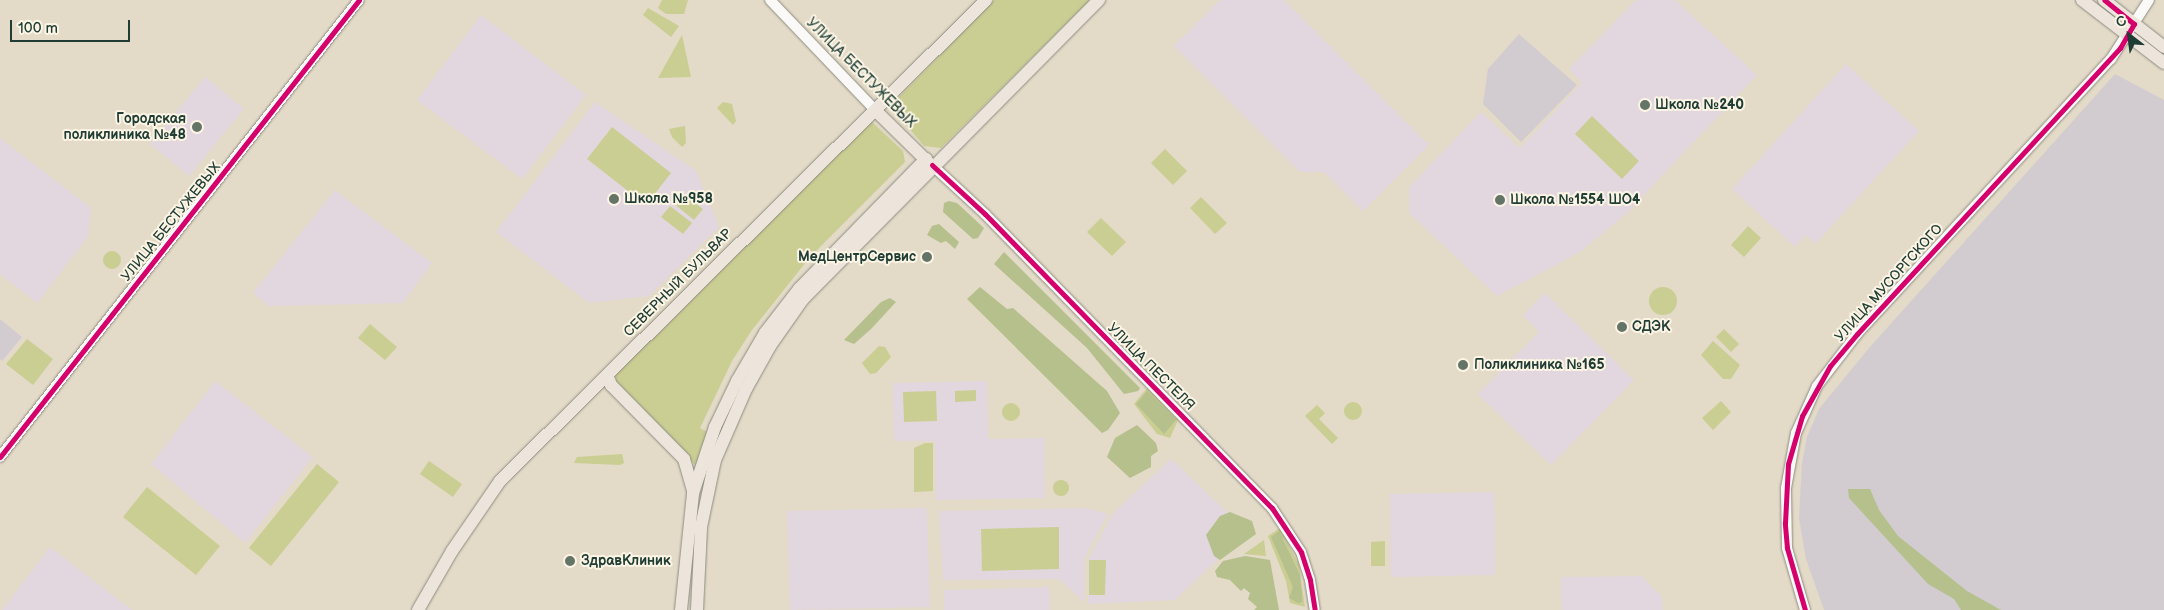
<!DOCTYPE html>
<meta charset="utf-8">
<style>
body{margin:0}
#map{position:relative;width:2164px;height:610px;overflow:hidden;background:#e3dac7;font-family:"Balsamiq Sans",sans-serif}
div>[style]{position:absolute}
.built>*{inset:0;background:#e2d7df}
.industrial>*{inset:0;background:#d2ccd1}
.green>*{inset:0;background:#cace92}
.round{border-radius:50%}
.forest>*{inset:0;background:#b5c08c}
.roads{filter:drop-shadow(0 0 1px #8c8d82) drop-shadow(0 0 1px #8c8d82)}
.minor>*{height:10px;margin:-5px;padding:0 5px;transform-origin:5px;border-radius:5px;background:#fbf9f7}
.major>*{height:12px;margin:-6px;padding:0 6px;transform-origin:6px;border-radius:6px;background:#ede4db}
.cycleway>*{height:5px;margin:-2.5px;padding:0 2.5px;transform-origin:2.5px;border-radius:2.5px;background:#d6006c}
.dots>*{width:14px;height:14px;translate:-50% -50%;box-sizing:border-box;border:2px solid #fcf5e5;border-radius:50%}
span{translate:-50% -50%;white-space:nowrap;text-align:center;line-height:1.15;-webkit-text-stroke:4px #fcf5e5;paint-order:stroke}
.street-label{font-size:14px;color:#1f3d34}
.poi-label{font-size:14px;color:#1f3d34;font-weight:700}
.left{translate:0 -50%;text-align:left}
.right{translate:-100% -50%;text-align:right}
.north{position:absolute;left:2104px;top:10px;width:50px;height:50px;-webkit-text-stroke:4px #fcf5e5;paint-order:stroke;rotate:330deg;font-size:14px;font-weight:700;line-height:20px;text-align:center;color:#1f3d34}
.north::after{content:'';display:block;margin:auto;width:18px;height:22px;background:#1f3d34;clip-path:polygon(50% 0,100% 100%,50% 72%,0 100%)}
.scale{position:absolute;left:10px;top:20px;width:120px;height:22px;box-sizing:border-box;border:2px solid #1f3d34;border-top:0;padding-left:6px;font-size:15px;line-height:18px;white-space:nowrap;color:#1f3d34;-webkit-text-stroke:4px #fcf5e5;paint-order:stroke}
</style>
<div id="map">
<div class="built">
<div style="clip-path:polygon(1220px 0,1284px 0,1429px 145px,1363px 211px,1324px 172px,1300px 172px,1174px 46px)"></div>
<div style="clip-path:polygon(1636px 0,1675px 0,1757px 75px,1626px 214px,1580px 252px,1497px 296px,1409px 213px,1409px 187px,1481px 112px,1520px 148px,1582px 83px,1569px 69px)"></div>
<div style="clip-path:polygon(481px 15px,586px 95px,522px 179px,417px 100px)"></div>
<div style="clip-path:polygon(1846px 64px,1919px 131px,1815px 244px,1806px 235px,1795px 247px,1732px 189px)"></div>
<div style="clip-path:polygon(205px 77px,244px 109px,189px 176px,150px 144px)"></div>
<div style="clip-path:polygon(595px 102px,696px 171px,719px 227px,649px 296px,589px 303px,496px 232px)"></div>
<div style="clip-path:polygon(0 138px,91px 208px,88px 237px,37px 303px,0 274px)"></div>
<div style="clip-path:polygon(335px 190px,432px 263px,403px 303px,269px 306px,253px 293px)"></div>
<div style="clip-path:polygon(1545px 293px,1634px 380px,1551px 465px,1478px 394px,1539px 332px,1523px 315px)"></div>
<div style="clip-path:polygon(215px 381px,313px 457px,245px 543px,151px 464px)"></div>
<div style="clip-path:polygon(987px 381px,988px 439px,1044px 438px,1045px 498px,936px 500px,935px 441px,894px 441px,893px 383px)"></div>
<div style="clip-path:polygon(1171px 459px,1247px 531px,1175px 600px,1088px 604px,1088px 560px,1113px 513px)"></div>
<div style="clip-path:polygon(1494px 492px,1495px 575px,1391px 577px,1390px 494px)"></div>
<div style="clip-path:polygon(927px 508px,930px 607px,790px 610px,787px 511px)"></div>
<div style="clip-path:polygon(1086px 508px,1108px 514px,1084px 559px,1084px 602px,1059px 579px,943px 580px,939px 511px)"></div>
<div style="clip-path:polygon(50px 547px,132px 610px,2px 610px)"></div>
<div style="clip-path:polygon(1642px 576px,1662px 597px,1663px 610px,1562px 610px,1561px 577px)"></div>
<div style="clip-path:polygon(1049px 587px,1050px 610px,944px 610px,944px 590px)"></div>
</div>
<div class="industrial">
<div style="clip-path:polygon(1519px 34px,1577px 85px,1521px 142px,1483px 104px,1488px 69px)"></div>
<div style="clip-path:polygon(2115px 74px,2164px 100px,2164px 610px,1824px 610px,1806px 559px,1799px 518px,1802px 463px,1807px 437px,1819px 409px,1869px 348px)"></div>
<div style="clip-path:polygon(0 319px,22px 337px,2px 361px,0 359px)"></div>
</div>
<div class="green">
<div style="clip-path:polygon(662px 0,688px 0,684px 14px,666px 14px,658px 8px)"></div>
<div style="clip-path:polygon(994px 0,1090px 0,941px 148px,924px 146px,890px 106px)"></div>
<div style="clip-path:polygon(648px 8px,679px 26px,671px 37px,643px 15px)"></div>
<div style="clip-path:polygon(682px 35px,691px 77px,658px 78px)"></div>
<div style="clip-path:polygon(723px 102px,732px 104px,736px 121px,733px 125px,717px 108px)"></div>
<div style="clip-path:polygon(1592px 116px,1639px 161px,1622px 179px,1575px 134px)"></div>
<div style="clip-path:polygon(871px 121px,903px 151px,905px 162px,810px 257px,752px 330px,732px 361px,700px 428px,709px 433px,697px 467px,616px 383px,616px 373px)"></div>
<div style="clip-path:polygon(685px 126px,686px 143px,682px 147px,672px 137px,669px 129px)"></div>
<div style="clip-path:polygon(612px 127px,671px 173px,646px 205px,587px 159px)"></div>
<div style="clip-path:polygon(1165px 149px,1187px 171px,1173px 185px,1151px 163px)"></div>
<div style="clip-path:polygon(681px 192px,703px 209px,694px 220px,673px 203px)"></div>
<div style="clip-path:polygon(1201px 197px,1227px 223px,1215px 234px,1190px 208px)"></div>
<div style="clip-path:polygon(670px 206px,692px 223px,683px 234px,661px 217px)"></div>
<div style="clip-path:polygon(1101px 218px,1126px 242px,1112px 256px,1087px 232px)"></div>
<div style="clip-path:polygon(1748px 226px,1761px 238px,1744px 257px,1731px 245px)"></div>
<div class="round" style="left:103px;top:251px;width:18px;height:18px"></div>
<div class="round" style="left:1649px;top:287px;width:28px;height:28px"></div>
<div style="clip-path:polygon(370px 324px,397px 347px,385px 360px,358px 338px)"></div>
<div style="clip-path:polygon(1724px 329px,1739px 344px,1731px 352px,1716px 337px)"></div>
<div style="clip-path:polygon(27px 339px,53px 359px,33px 385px,6px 364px)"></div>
<div style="clip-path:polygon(1713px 341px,1740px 365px,1731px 379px,1723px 379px,1701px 355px)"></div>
<div style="clip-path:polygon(879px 346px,885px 347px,891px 357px,876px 373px,870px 374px,862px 363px)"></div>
<div style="clip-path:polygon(1147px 388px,1178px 420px,1170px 438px,1157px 434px,1134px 404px)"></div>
<div style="clip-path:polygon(976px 390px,976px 401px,955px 402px,955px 391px)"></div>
<div style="clip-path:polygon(936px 391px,937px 421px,904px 422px,903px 392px)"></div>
<div style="clip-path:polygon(1721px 401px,1731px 412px,1713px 430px,1702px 418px)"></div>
<div class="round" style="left:1344px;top:402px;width:18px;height:18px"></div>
<div class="round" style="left:1002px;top:403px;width:18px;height:18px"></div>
<div style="clip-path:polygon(1317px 405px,1325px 413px,1319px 419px,1338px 438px,1332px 444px,1305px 416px)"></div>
<div style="clip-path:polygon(925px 443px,933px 443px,933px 491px,914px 492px,914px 448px)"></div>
<div style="clip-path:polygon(622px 454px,624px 463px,620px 465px,574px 463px,577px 457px)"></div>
<div style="clip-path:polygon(429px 461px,462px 484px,453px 497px,420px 474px)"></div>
<div style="clip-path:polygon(317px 464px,339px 482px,271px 566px,249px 548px)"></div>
<div class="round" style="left:1053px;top:480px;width:16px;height:16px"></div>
<div style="clip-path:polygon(147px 487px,220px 546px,196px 575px,123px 517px)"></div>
<div style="clip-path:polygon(1059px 527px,1059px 569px,982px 571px,981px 529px)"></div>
<div style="clip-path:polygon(1280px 528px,1299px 565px,1305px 607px,1290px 603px,1286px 581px,1268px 536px)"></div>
<div style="clip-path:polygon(1264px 540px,1266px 556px,1244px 554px)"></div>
<div style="clip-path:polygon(1385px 541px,1385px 566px,1371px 566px,1371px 542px)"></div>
<div style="clip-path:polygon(1089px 560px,1106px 560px,1105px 595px,1089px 595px)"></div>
</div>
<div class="forest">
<div style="clip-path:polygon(949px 201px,957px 203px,984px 228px,978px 238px,973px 239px,943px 212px,944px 203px)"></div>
<div style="clip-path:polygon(939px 224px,959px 242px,955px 249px,946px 241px,941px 243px,927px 235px,932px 226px)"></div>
<div style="clip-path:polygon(1004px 252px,1140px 388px,1138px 391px,1124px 394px,1087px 348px,994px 264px)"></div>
<div style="clip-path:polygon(980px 287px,1007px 309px,1013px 308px,1107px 391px,1120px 413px,1108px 430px,1102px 433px,967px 299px)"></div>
<div style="clip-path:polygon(890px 298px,896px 302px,871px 329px,854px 344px,844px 340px,881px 302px)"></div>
<div style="clip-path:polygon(1147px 391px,1176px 420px,1164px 434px,1136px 404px)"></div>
<div style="clip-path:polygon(1137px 425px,1156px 443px,1158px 451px,1151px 456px,1151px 467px,1130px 478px,1107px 457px,1115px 438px)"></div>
<div style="clip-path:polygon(1848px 489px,1870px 489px,1879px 510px,1898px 536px,1967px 591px,2001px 610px,1961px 610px,1954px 599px,1928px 584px,1849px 498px)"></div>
<div style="clip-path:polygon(1230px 512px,1252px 521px,1256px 534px,1220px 560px,1214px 556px,1206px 535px,1220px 516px)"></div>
<div style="clip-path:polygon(1279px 531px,1300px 575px,1302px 596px,1302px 602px,1298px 603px,1289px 598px,1293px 587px,1271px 537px)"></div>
<div style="clip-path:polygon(1245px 556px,1270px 560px,1279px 610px,1254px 610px,1257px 607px,1248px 599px,1250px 593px,1244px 588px,1241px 591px,1230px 580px,1217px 577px,1215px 571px,1223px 561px)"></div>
</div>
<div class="roads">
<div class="minor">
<div style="left:770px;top:0;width:152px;rotate:46.3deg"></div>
<div style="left:932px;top:165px;width:72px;rotate:42.8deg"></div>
<div style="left:985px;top:214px;width:411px;rotate:45.7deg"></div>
<div style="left:1272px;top:508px;width:53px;rotate:56.6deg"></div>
<div style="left:1301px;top:552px;width:29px;rotate:72deg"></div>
<div style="left:1310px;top:580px;width:30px;rotate:81deg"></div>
<div style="left:0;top:457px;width:581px;rotate:-51.85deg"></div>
<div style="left:1805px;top:610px;width:65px;rotate:-106.2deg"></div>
<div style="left:1787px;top:548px;width:60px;rotate:-91deg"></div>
<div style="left:1786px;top:488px;width:56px;rotate:-79.7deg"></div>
<div style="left:1796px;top:433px;width:51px;rotate:-65.9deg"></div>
<div style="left:1817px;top:386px;width:66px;rotate:-52.4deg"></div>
<div style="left:1857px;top:334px;width:374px;rotate:-47.3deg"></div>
<div style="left:2111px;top:59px;width:70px;rotate:-57.2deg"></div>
</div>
<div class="major">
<div style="left:2082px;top:0;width:103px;rotate:37.5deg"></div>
<div style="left:2104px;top:0;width:76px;rotate:38.1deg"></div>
<div style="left:875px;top:110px;width:77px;rotate:44.5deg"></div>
<div style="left:607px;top:375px;width:11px;rotate:68deg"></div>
<div style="left:611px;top:385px;width:104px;rotate:45.4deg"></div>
<div style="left:684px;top:459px;width:33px;rotate:74deg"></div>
<div style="left:418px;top:610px;width:68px;rotate:-60deg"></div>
<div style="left:452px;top:551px;width:85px;rotate:-55.6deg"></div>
<div style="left:500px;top:481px;width:684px;rotate:-44.7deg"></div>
<div style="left:681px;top:610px;width:118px;rotate:-84.1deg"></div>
<div style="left:693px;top:493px;width:70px;rotate:-71.6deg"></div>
<div style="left:715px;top:427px;width:51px;rotate:-64.4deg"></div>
<div style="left:737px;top:381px;width:56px;rotate:-59.7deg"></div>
<div style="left:765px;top:333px;width:56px;rotate:-52.3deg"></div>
<div style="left:799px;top:289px;width:182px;rotate:-45.7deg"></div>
<div style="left:697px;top:610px;width:83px;rotate:-87.2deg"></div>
<div style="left:701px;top:527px;width:68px;rotate:-78.2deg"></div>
<div style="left:715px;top:460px;width:77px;rotate:-66.4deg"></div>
<div style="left:746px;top:389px;width:49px;rotate:-60.8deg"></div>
<div style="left:770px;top:346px;width:57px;rotate:-54.9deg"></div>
<div style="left:803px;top:299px;width:421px;rotate:-45.3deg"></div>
</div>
</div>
<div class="cycleway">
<div style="left:932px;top:165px;width:72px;rotate:42.8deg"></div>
<div style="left:985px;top:214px;width:411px;rotate:45.7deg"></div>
<div style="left:1272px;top:508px;width:53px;rotate:56.6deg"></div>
<div style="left:1301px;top:552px;width:29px;rotate:72deg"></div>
<div style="left:1310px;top:580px;width:30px;rotate:81deg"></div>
<div style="left:0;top:457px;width:581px;rotate:-51.85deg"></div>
<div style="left:1805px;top:610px;width:65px;rotate:-106.2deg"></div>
<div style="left:1787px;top:548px;width:25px;rotate:-95deg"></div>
<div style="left:1785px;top:523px;width:59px;rotate:-87.1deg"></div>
<div style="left:1788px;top:464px;width:50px;rotate:-73.7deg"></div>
<div style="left:1802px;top:416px;width:57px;rotate:-60.8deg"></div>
<div style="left:1830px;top:366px;width:42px;rotate:-49.8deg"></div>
<div style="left:1857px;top:334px;width:389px;rotate:-47.4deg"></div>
<div style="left:2120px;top:48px;width:28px;rotate:-60deg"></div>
<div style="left:2134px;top:24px;width:38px;rotate:-141deg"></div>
</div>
<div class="dots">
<div style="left:1645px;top:105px;background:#647467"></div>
<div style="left:197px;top:127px;background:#647467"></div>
<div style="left:614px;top:199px;background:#647467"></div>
<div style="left:1500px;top:200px;background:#647467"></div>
<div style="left:927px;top:257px;background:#647467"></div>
<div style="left:1622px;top:327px;background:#647467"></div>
<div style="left:1463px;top:365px;background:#647467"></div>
<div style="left:570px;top:561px;background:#647467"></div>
</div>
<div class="street-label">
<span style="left:861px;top:73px;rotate:45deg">УЛИЦА БЕСТУЖЕВЫХ</span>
<span style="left:171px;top:222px;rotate:-51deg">УЛИЦА БЕСТУЖЕВЫХ</span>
<span style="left:678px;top:283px;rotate:-45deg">СЕВЕРНЫЙ БУЛЬВАР</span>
<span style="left:1889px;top:283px;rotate:-48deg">УЛИЦА МУСОРГСКОГО</span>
<span style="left:1151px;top:367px;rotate:45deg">УЛИЦА ПЕСТЕЛЯ</span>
</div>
<div class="poi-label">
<span class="left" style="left:1655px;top:105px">Школа №240</span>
<span class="right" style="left:186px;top:127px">Городская<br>поликлиника №48</span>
<span class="left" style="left:624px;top:199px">Школа №958</span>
<span class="left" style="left:1510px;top:200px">Школа №1554 ШО4</span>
<span class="right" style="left:916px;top:257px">МедЦентрСервис</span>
<span class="left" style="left:1632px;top:327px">СДЭК</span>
<span class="left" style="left:1474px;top:365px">Поликлиника №165</span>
<span class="left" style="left:581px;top:561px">ЗдравКлиник</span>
</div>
<div class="north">С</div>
<div class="scale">100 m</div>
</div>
